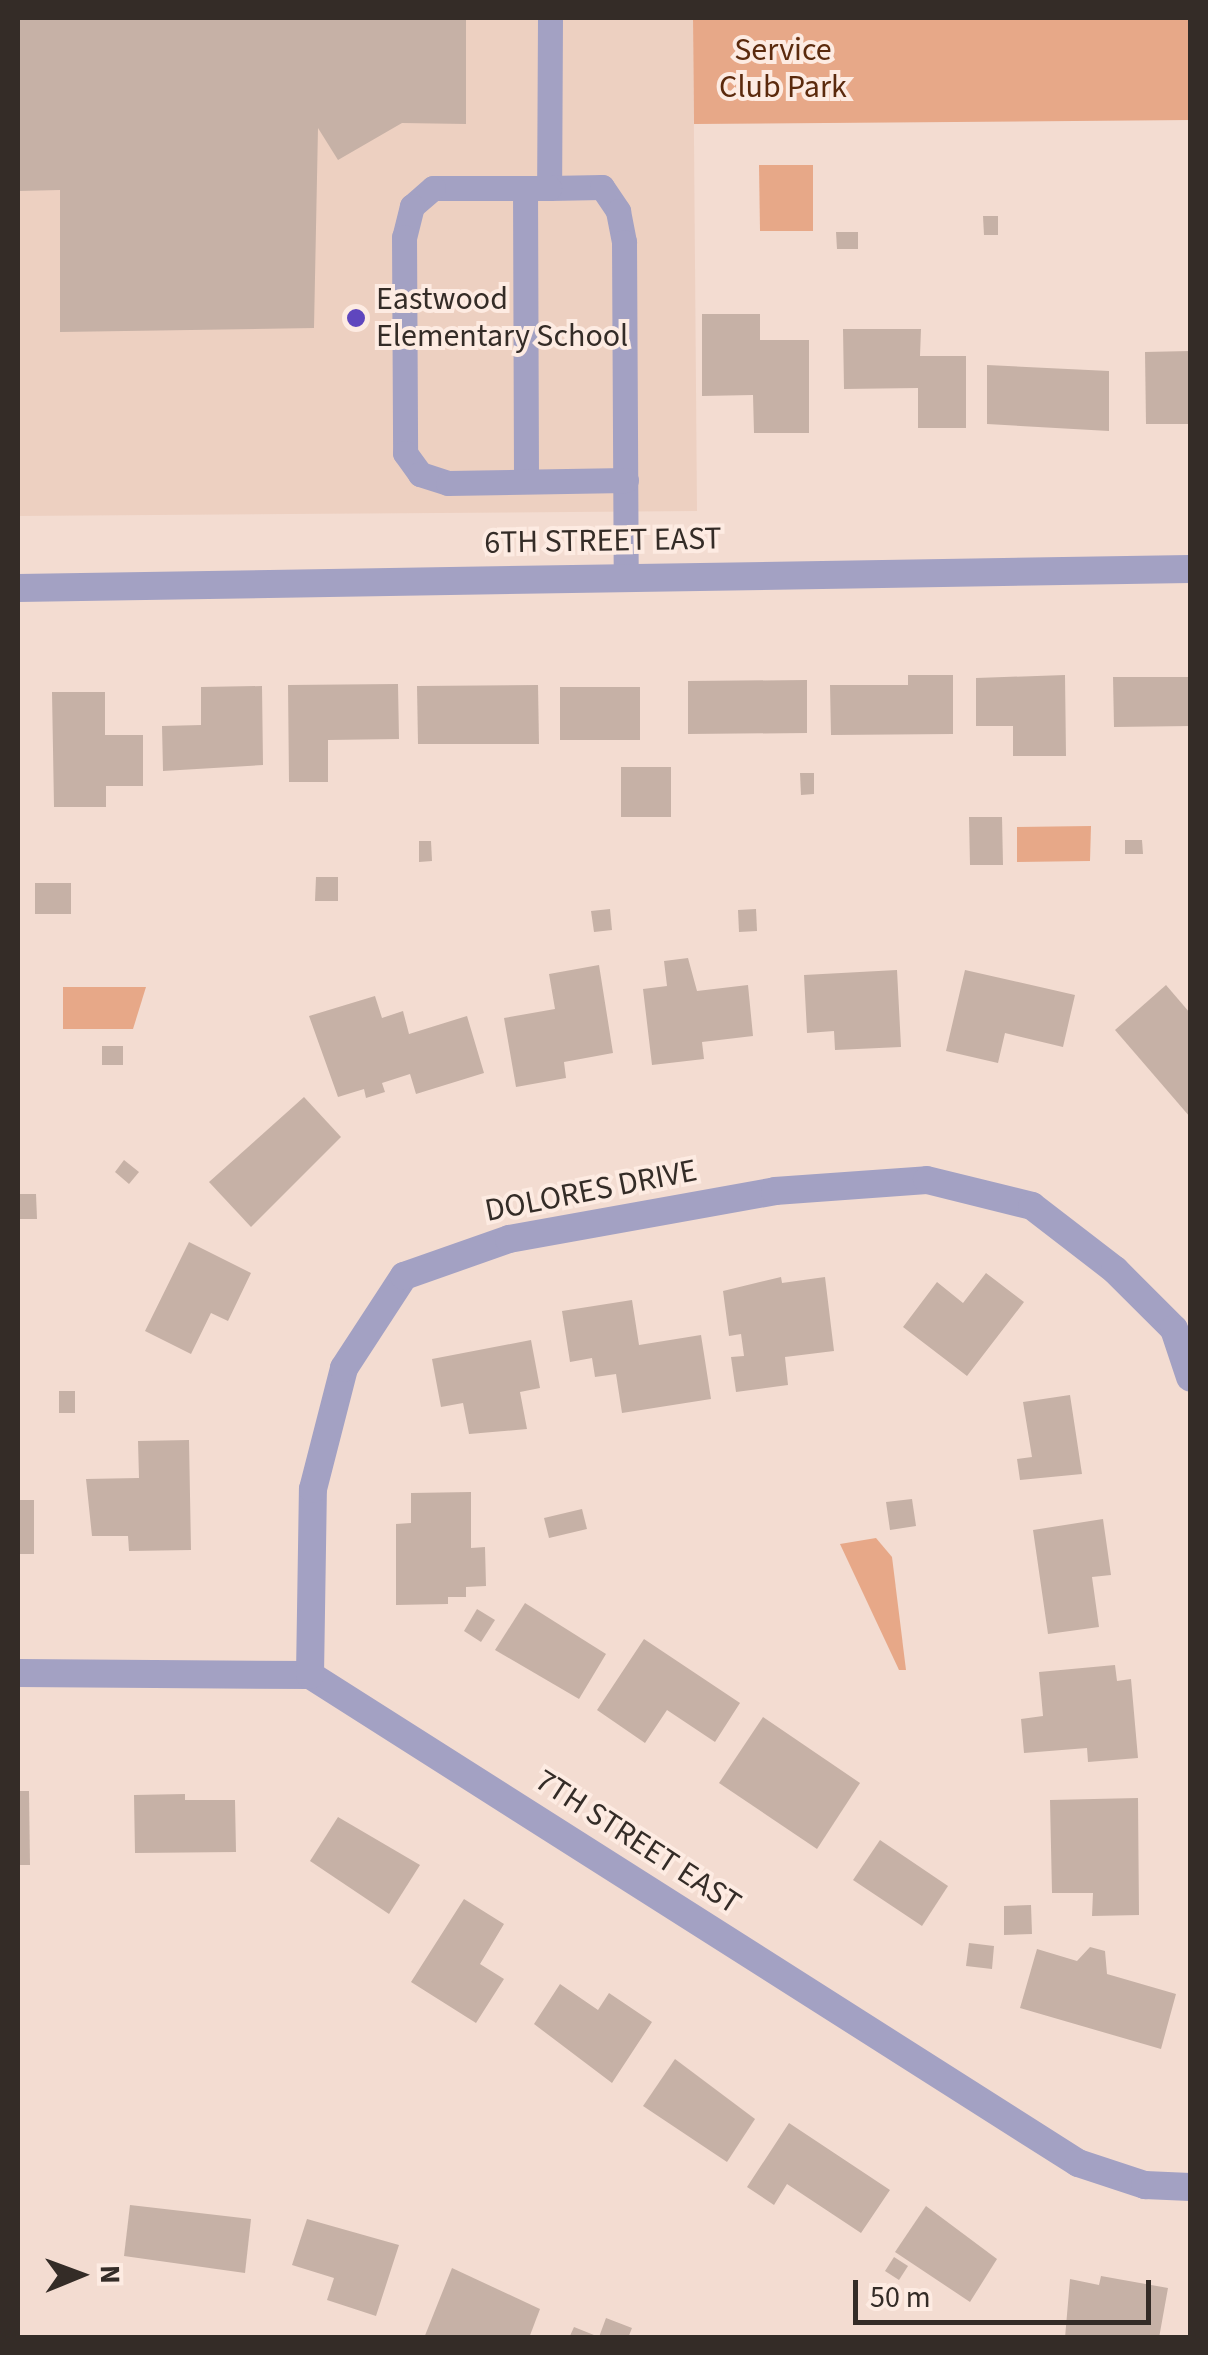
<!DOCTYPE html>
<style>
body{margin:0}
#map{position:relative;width:1208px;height:2355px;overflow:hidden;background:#f3dcd1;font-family:"Source Sans 3",sans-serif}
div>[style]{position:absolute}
.built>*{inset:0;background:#edd0c1}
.green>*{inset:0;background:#e7a888}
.building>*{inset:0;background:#c6b1a6}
.service>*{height:25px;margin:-12.5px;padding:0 12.5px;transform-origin:12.5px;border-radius:12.5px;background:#a3a1c3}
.minor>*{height:28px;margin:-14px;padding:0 14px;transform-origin:14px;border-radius:14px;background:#a3a1c3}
.dots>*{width:28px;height:28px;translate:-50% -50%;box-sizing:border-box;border:5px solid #fdebe2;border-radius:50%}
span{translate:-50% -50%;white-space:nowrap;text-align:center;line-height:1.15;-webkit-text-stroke:8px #fdebe2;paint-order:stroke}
.park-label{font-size:32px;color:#5b2a0d}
.poi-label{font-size:32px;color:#342c27}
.left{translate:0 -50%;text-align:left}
.street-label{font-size:32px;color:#342c27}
.frame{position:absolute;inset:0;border:20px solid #342c27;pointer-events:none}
.north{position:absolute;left:30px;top:2225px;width:100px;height:100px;-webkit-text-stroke:8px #fdebe2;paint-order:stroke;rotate:89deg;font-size:28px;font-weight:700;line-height:40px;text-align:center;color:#342c27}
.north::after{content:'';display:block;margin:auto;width:35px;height:45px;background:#342c27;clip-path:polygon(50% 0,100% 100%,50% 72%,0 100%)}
.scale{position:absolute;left:853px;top:2280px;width:298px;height:45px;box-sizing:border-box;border:5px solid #342c27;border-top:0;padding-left:12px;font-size:30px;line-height:35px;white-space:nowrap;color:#342c27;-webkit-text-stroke:8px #fdebe2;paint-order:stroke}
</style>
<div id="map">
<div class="built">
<div style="clip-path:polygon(18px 18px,693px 18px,697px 511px,18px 516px)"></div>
</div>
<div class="green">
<div style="clip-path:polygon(693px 18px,1190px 18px,1190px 120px,694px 124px)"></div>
<div style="clip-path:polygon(759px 165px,813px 165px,813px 231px,760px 231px)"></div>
<div style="clip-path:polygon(1091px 826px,1090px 861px,1017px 862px,1017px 827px)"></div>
<div style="clip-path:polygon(63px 987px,146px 987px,133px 1029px,63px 1029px)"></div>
<div style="clip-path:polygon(876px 1538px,892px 1557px,906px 1670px,899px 1670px,840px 1544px)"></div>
</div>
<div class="building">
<div style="clip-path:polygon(18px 18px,466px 18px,466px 124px,402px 123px,338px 160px,318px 128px,314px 328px,60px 332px,60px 190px,18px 191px)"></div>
<div style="clip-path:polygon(983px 216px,998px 216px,998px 235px,984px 235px)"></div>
<div style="clip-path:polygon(836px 232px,858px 232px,858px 249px,837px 249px)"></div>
<div style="clip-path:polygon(702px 314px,760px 314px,760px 340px,809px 340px,809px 433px,754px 433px,753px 395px,702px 396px)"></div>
<div style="clip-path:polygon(843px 329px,921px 329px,920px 356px,966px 356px,966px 428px,918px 428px,918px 388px,844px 389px)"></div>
<div style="clip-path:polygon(1190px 351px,1190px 424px,1146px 424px,1145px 352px)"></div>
<div style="clip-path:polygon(987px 365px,1109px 371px,1109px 431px,987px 424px)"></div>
<div style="clip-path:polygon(908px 675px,953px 675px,953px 734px,831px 735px,830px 685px,908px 685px)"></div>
<div style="clip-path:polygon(1065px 675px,1066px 756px,1013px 756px,1013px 726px,976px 726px,976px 678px)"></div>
<div style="clip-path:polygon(1113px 677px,1190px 677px,1190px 726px,1114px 727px)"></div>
<div style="clip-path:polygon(807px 680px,807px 733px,688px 734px,688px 681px)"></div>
<div style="clip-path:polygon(398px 684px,399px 739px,328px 740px,328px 782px,289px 782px,288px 685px)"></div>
<div style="clip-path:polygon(538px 685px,539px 744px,418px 744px,417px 686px)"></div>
<div style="clip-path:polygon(262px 686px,263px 765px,163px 771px,162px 726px,201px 725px,201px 687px)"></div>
<div style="clip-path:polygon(560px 687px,640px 687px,640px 740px,560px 740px)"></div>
<div style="clip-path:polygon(52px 692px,105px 692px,105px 735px,143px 735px,143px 786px,106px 786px,106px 807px,54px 807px)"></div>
<div style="clip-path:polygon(621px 767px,671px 767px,671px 817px,621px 817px)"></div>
<div style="clip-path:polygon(800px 773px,814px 773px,814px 794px,801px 795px)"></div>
<div style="clip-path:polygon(969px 817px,1002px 817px,1003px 865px,970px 865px)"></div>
<div style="clip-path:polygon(1125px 840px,1142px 840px,1143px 854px,1125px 854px)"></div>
<div style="clip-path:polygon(419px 841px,431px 841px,432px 861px,419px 862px)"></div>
<div style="clip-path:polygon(316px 877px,338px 877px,338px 901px,315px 901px)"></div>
<div style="clip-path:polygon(35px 883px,71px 883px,71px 914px,35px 914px)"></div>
<div style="clip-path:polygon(610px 909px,612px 930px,594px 932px,591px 911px)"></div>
<div style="clip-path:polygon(756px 909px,757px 931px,739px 932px,738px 910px)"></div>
<div style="clip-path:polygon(688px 958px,697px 991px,748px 985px,753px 1036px,702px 1042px,704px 1059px,652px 1065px,643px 989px,667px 986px,664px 961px)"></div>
<div style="clip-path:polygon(599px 965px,613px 1053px,564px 1062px,566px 1078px,516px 1087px,504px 1018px,555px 1009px,549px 974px)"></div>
<div style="clip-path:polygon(897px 970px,901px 1047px,835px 1050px,834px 1031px,807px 1033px,804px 975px)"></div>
<div style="clip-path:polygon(965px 970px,1075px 995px,1063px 1047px,1005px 1033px,998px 1063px,946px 1051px)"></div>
<div style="clip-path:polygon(1166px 985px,1190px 1013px,1190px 1117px,1115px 1030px)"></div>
<div style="clip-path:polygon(375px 996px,382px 1018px,403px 1011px,409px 1034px,467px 1016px,484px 1073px,416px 1094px,410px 1074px,382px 1083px,385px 1092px,366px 1098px,364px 1089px,338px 1097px,309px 1016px)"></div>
<div style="clip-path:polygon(102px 1046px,123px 1046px,123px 1065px,102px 1065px)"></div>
<div style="clip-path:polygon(304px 1097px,341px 1137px,251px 1227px,209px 1182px)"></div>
<div style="clip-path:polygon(124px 1160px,139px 1172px,129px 1184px,115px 1172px)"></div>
<div style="clip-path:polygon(18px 1194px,36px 1194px,37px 1219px,18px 1219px)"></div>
<div style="clip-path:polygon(189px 1242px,251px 1273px,228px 1321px,211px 1313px,191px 1354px,145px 1331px)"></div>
<div style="clip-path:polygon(986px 1273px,1024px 1302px,967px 1376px,903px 1327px,937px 1282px,963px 1303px)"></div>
<div style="clip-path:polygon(781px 1277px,782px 1283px,825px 1277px,834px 1351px,785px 1357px,788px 1385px,736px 1392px,731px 1357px,744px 1356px,741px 1334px,729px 1336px,723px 1291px)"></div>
<div style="clip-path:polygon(632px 1300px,639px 1345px,701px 1335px,711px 1399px,622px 1413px,616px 1374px,595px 1377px,592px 1358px,570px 1362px,562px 1311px)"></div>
<div style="clip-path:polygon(531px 1340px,540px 1388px,520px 1392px,527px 1429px,469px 1434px,463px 1403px,441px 1407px,432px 1359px)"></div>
<div style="clip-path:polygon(59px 1391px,75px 1391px,75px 1413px,59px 1413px)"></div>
<div style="clip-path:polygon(1070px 1395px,1082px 1474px,1020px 1480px,1017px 1459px,1032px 1457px,1023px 1402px)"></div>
<div style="clip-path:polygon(189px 1440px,191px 1550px,129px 1551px,128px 1536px,92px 1536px,86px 1479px,139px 1478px,138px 1441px)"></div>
<div style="clip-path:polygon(471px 1492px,471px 1548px,485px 1547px,486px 1586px,466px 1587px,466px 1597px,448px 1597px,448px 1604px,396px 1605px,396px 1524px,411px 1523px,411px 1493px)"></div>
<div style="clip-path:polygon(912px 1499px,916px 1526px,890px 1530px,886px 1502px)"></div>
<div style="clip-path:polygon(18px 1500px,34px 1500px,34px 1554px,18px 1554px)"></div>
<div style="clip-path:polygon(582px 1509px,587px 1529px,549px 1538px,544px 1518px)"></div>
<div style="clip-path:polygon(1103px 1519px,1111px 1575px,1092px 1577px,1099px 1627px,1048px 1634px,1033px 1530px)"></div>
<div style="clip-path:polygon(525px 1603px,606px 1654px,579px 1699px,495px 1650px)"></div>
<div style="clip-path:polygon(477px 1609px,495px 1620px,481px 1642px,464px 1631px)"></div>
<div style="clip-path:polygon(644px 1639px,740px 1703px,715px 1742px,667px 1710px,645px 1743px,597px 1710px)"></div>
<div style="clip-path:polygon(1115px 1665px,1117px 1681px,1131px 1679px,1138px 1758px,1088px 1762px,1087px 1748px,1024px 1753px,1021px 1719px,1043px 1716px,1039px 1672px)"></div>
<div style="clip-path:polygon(763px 1717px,860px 1783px,817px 1849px,719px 1783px)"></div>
<div style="clip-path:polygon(18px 1791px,29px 1791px,30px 1865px,18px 1865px)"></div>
<div style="clip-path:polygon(185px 1794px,185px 1800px,235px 1800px,236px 1852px,135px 1853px,134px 1795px)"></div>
<div style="clip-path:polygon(1138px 1798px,1139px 1915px,1092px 1916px,1093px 1893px,1052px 1893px,1050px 1800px)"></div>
<div style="clip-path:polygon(338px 1817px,420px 1865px,389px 1914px,310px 1861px)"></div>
<div style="clip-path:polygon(880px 1840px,948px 1886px,922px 1926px,853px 1880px)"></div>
<div style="clip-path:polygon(464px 1899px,504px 1924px,480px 1964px,504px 1979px,476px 2023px,411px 1982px)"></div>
<div style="clip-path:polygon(1031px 1905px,1032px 1934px,1004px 1935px,1004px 1906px)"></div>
<div style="clip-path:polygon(969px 1943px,994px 1946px,992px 1969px,966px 1966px)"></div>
<div style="clip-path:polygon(1090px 1947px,1105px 1951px,1107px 1974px,1176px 1994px,1161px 2049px,1020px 2008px,1037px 1949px,1077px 1961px)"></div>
<div style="clip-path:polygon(560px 1984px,598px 2010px,609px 1993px,652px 2022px,612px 2083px,534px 2024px)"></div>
<div style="clip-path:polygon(675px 2059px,755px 2119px,727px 2162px,643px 2106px)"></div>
<div style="clip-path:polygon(789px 2123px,890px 2190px,861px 2233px,787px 2184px,774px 2205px,747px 2187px)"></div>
<div style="clip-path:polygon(130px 2205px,251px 2219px,245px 2273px,124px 2256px)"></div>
<div style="clip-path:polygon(926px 2206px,997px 2259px,970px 2302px,895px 2252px)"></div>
<div style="clip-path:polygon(307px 2219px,399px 2245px,376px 2316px,327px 2300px,334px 2278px,292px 2265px)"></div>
<div style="clip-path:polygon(894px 2257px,908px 2266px,899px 2280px,885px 2271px)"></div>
<div style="clip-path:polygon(452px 2268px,540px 2309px,529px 2338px,424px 2338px)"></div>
<div style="clip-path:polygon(1101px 2276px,1168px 2288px,1159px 2338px,1065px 2338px,1070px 2279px,1099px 2285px)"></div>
<div style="clip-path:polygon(606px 2318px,632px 2328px,628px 2338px,569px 2338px,574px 2327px,599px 2337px)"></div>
</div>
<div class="service">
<div style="left:550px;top:18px;width:170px;rotate:90.3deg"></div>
<div style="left:549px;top:188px;width:53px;rotate:-1.1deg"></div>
<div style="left:602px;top:187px;width:29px;rotate:56deg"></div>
<div style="left:618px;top:211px;width:32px;rotate:79deg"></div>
<div style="left:624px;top:242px;width:333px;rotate:89.7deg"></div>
<div style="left:525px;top:188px;width:293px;rotate:89.8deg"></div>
<div style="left:549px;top:188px;width:116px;rotate:180deg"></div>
<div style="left:433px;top:188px;width:28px;rotate:139deg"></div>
<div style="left:412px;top:206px;width:32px;rotate:104deg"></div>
<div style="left:404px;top:237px;width:216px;rotate:89.7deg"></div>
<div style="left:405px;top:453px;width:26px;rotate:54deg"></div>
<div style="left:420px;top:474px;width:29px;rotate:18deg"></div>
<div style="left:448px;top:483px;width:178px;rotate:-1deg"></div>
</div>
<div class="minor">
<div style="left:18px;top:588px;width:1172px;rotate:-0.93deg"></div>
<div style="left:18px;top:1673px;width:292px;rotate:0.4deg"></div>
<div style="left:310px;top:1675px;width:910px;rotate:32.43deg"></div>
<div style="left:1078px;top:2163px;width:71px;rotate:18.2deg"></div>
<div style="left:1145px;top:2185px;width:45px;rotate:2.5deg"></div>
<div style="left:310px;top:1675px;width:186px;rotate:-89.1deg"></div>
<div style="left:313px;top:1489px;width:125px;rotate:-75.6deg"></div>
<div style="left:344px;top:1368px;width:110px;rotate:-56.9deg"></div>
<div style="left:404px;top:1276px;width:111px;rotate:-19.4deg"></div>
<div style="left:509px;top:1239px;width:270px;rotate:-10.2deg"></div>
<div style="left:775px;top:1191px;width:152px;rotate:-4.1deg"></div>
<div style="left:927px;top:1180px;width:108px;rotate:13.9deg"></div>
<div style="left:1032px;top:1206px;width:105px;rotate:37.6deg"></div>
<div style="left:1115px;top:1270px;width:83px;rotate:45deg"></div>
<div style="left:1174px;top:1329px;width:51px;rotate:71.6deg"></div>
</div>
<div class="dots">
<div style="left:356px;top:318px;background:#5f46be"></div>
</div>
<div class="park-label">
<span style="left:783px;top:69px">Service<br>Club Park</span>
</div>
<div class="poi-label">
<span class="left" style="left:376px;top:318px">Eastwood<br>Elementary School</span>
</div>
<div class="street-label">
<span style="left:603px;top:541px;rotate:-1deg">6TH STREET EAST</span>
<span style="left:591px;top:1191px;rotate:-11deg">DOLORES DRIVE</span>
<span style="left:638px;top:1842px;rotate:33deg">7TH STREET EAST</span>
</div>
<div class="frame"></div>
<div class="north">N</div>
<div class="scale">50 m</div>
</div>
